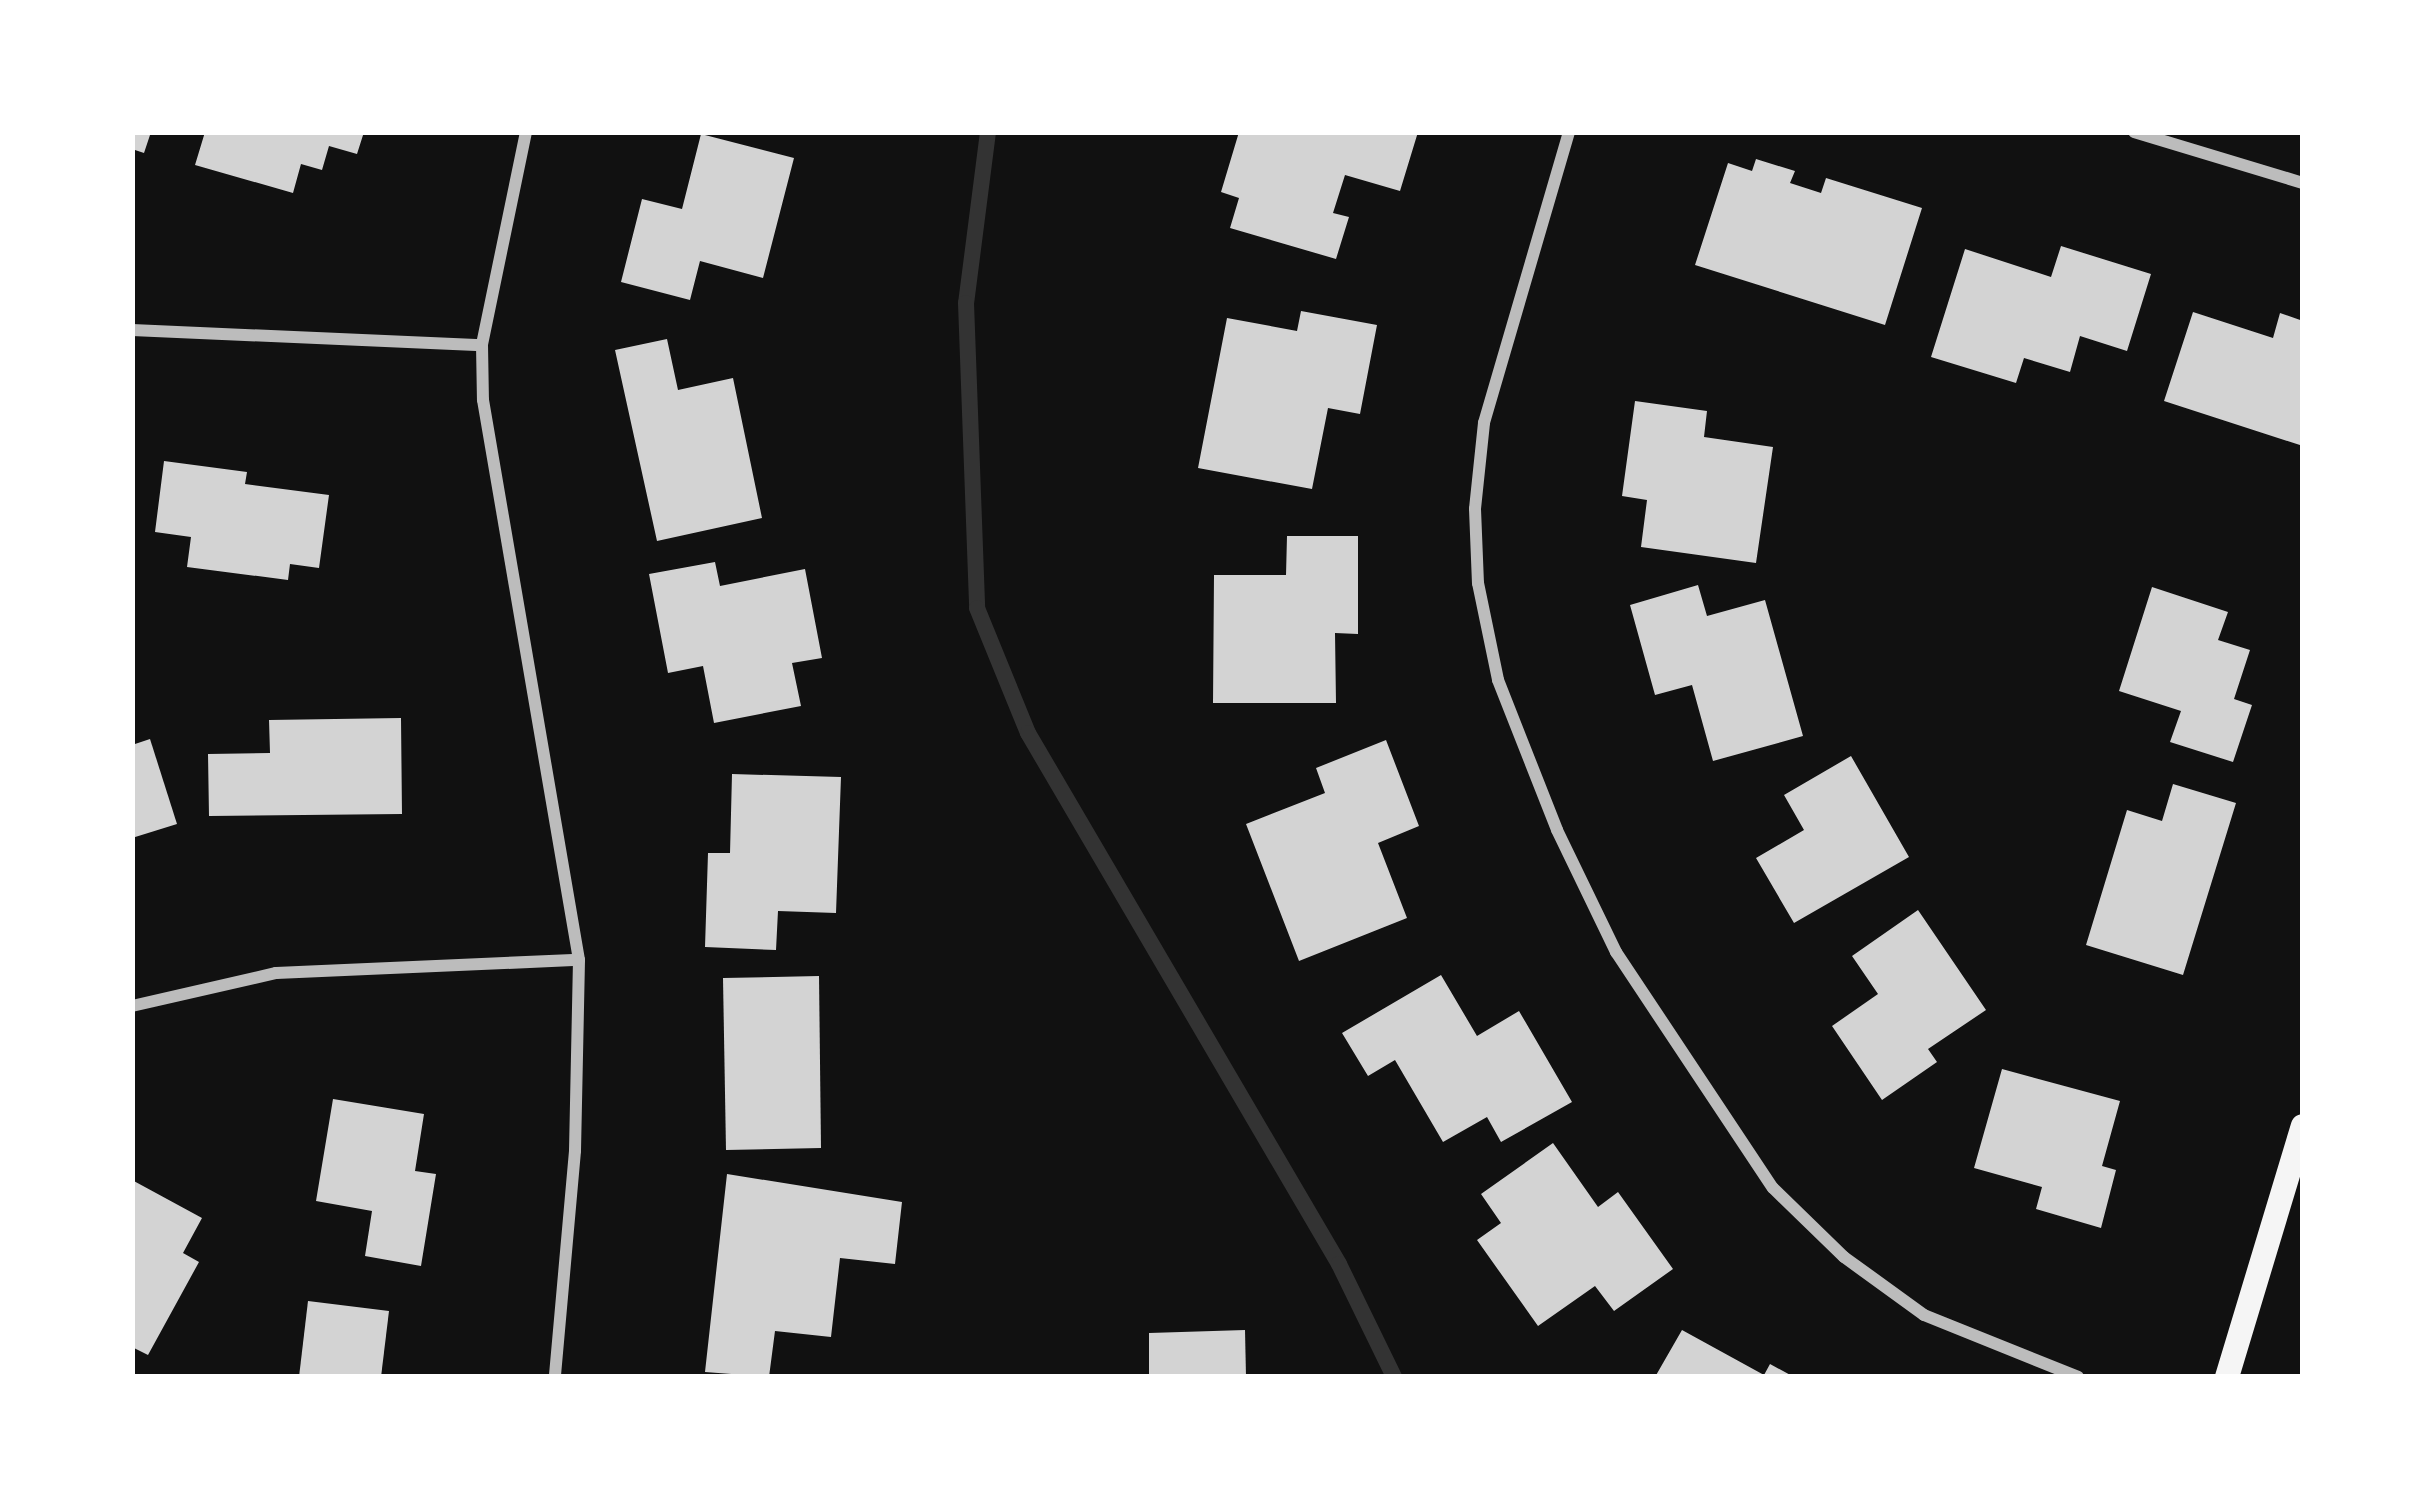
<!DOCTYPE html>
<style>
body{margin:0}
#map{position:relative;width:2435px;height:1509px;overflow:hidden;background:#111;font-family:"Varela Round",sans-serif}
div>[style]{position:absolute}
.stream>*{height:16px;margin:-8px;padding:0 8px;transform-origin:8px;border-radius:8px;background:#333}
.building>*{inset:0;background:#d3d3d3}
.minor>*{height:12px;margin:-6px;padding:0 6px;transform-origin:6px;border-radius:6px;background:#bcbcbc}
.secondary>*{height:24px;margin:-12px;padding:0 12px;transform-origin:12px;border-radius:12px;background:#f5f5f5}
span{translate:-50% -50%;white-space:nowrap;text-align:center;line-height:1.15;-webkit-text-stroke:9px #fff;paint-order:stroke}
.frame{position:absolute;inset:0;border:135px solid #fff;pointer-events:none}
</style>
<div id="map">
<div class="stream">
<div style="left:988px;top:132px;width:172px;rotate:97.3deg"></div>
<div style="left:966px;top:303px;width:305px;rotate:87.9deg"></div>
<div style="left:977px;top:608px;width:135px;rotate:67.8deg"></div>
<div style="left:1028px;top:733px;width:615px;rotate:59.64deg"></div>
<div style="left:1339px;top:1264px;width:126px;rotate:64deg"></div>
</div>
<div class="building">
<div style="clip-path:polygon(132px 132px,151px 132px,144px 153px,132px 149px)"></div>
<div style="clip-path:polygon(205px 132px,364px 132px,357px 154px,329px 146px,322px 170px,301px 164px,293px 193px,195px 165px)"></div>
<div style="clip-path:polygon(1239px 132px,1418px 132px,1400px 191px,1345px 175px,1333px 213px,1349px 217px,1336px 259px,1230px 228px,1239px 198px,1221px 192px)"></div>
<div style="clip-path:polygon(701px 134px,794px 158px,763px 278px,700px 261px,690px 300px,621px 282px,642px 199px,682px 209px)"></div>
<div style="clip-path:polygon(1756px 159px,1795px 171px,1790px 183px,1821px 193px,1826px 178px,1922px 208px,1885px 325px,1695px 265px,1728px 163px,1752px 171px)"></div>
<div style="clip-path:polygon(2061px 246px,2151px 274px,2127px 351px,2080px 336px,2070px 372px,2024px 358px,2016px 383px,1931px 357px,1965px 249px,2051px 277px)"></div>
<div style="clip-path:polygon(1301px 311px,1377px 325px,1360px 414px,1328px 408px,1312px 489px,1198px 468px,1227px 318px,1297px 331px)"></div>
<div style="clip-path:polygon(2193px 312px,2273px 338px,2280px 313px,2303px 321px,2303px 446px,2164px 401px)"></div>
<div style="clip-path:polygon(667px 339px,678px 390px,733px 378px,762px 518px,657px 541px,615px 350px)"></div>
<div style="clip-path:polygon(1635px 401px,1707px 411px,1704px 437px,1773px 447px,1756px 563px,1641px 547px,1647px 500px,1622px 496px)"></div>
<div style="clip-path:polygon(164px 461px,247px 472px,245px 484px,329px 495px,319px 568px,290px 564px,288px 580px,187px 567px,191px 537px,155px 532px)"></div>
<div style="clip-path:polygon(1287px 536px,1358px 536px,1358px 634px,1335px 633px,1336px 703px,1213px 703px,1214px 575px,1286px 575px)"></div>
<div style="clip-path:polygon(715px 562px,720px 586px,805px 569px,822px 658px,792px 663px,801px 706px,714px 723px,703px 666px,668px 673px,649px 574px)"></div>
<div style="clip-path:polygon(1698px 585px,1707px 616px,1765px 600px,1803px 736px,1713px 761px,1692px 685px,1655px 695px,1630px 605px)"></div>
<div style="clip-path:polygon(2152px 587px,2228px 612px,2218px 640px,2250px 650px,2234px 699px,2252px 705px,2233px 762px,2170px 742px,2181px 711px,2119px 691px)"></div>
<div style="clip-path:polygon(401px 718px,402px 814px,209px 816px,208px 754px,270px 753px,269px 720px)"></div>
<div style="clip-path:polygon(150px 739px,177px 824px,132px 838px,132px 745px)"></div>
<div style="clip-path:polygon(1386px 740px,1419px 826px,1378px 843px,1407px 918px,1299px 961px,1246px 824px,1325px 793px,1316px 768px)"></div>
<div style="clip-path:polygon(1851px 756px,1909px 857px,1794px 923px,1756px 858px,1804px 830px,1784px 795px)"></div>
<div style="clip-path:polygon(732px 774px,841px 777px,836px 913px,778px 911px,776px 950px,705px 947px,708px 853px,730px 853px)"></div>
<div style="clip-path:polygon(2173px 784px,2236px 803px,2183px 975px,2086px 945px,2127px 810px,2162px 821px)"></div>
<div style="clip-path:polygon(1918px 910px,1986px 1010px,1928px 1049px,1937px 1062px,1882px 1100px,1832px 1026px,1878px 994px,1852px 956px)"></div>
<div style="clip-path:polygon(1441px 975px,1477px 1036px,1519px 1011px,1572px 1102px,1501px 1142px,1487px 1117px,1443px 1142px,1395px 1060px,1368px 1076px,1342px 1033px)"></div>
<div style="clip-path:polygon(819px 976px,821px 1148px,726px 1150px,723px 978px)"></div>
<div style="clip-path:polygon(2002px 1069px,2120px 1101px,2102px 1166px,2116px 1170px,2101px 1228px,2036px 1209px,2042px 1187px,1974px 1168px)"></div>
<div style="clip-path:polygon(333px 1099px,424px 1114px,415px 1171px,436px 1174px,421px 1266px,365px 1256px,372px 1211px,316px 1201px)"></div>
<div style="clip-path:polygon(1553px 1143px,1598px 1207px,1618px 1192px,1673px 1269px,1614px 1311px,1595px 1286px,1538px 1326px,1477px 1240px,1501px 1223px,1481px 1194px)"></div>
<div style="clip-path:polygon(727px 1174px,902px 1202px,895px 1264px,840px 1258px,831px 1337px,775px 1331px,769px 1377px,705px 1372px)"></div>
<div style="clip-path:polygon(132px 1180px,202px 1218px,183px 1253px,199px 1262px,148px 1355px,132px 1347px)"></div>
<div style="clip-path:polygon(308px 1301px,389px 1311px,381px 1377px,299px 1377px)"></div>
<div style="clip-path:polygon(1245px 1330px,1246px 1377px,1149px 1377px,1149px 1333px)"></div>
<div style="clip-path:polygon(1682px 1330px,1764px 1375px,1770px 1364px,1794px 1377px,1655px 1377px)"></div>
</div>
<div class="minor">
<div style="left:526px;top:132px;width:217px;rotate:101.7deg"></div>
<div style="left:482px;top:345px;width:55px;rotate:89deg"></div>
<div style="left:483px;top:400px;width:568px;rotate:80.27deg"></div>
<div style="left:579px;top:960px;width:191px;rotate:91.2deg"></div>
<div style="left:575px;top:1151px;width:227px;rotate:95.1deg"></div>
<div style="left:1569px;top:132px;width:303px;rotate:106.3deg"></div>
<div style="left:1484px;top:423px;width:86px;rotate:96deg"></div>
<div style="left:1475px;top:509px;width:74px;rotate:87.7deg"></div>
<div style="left:1478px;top:583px;width:99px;rotate:78.3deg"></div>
<div style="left:1498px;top:680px;width:161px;rotate:68.5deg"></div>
<div style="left:1557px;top:830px;width:136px;rotate:64.2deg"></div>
<div style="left:1616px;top:952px;width:283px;rotate:56.4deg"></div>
<div style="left:1773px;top:1188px;width:99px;rotate:44.2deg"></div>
<div style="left:1844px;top:1257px;width:99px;rotate:35.9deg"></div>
<div style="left:1924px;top:1315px;width:166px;rotate:21.9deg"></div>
<div style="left:2134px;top:132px;width:177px;rotate:16.8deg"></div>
<div style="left:132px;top:330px;width:350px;rotate:2.5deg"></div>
<div style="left:132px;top:1006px;width:148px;rotate:-12.9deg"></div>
<div style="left:276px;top:973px;width:303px;rotate:-2.5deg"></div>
</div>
<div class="secondary">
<div style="left:2227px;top:1377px;width:262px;rotate:-73.2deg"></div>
</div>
<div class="frame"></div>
</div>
